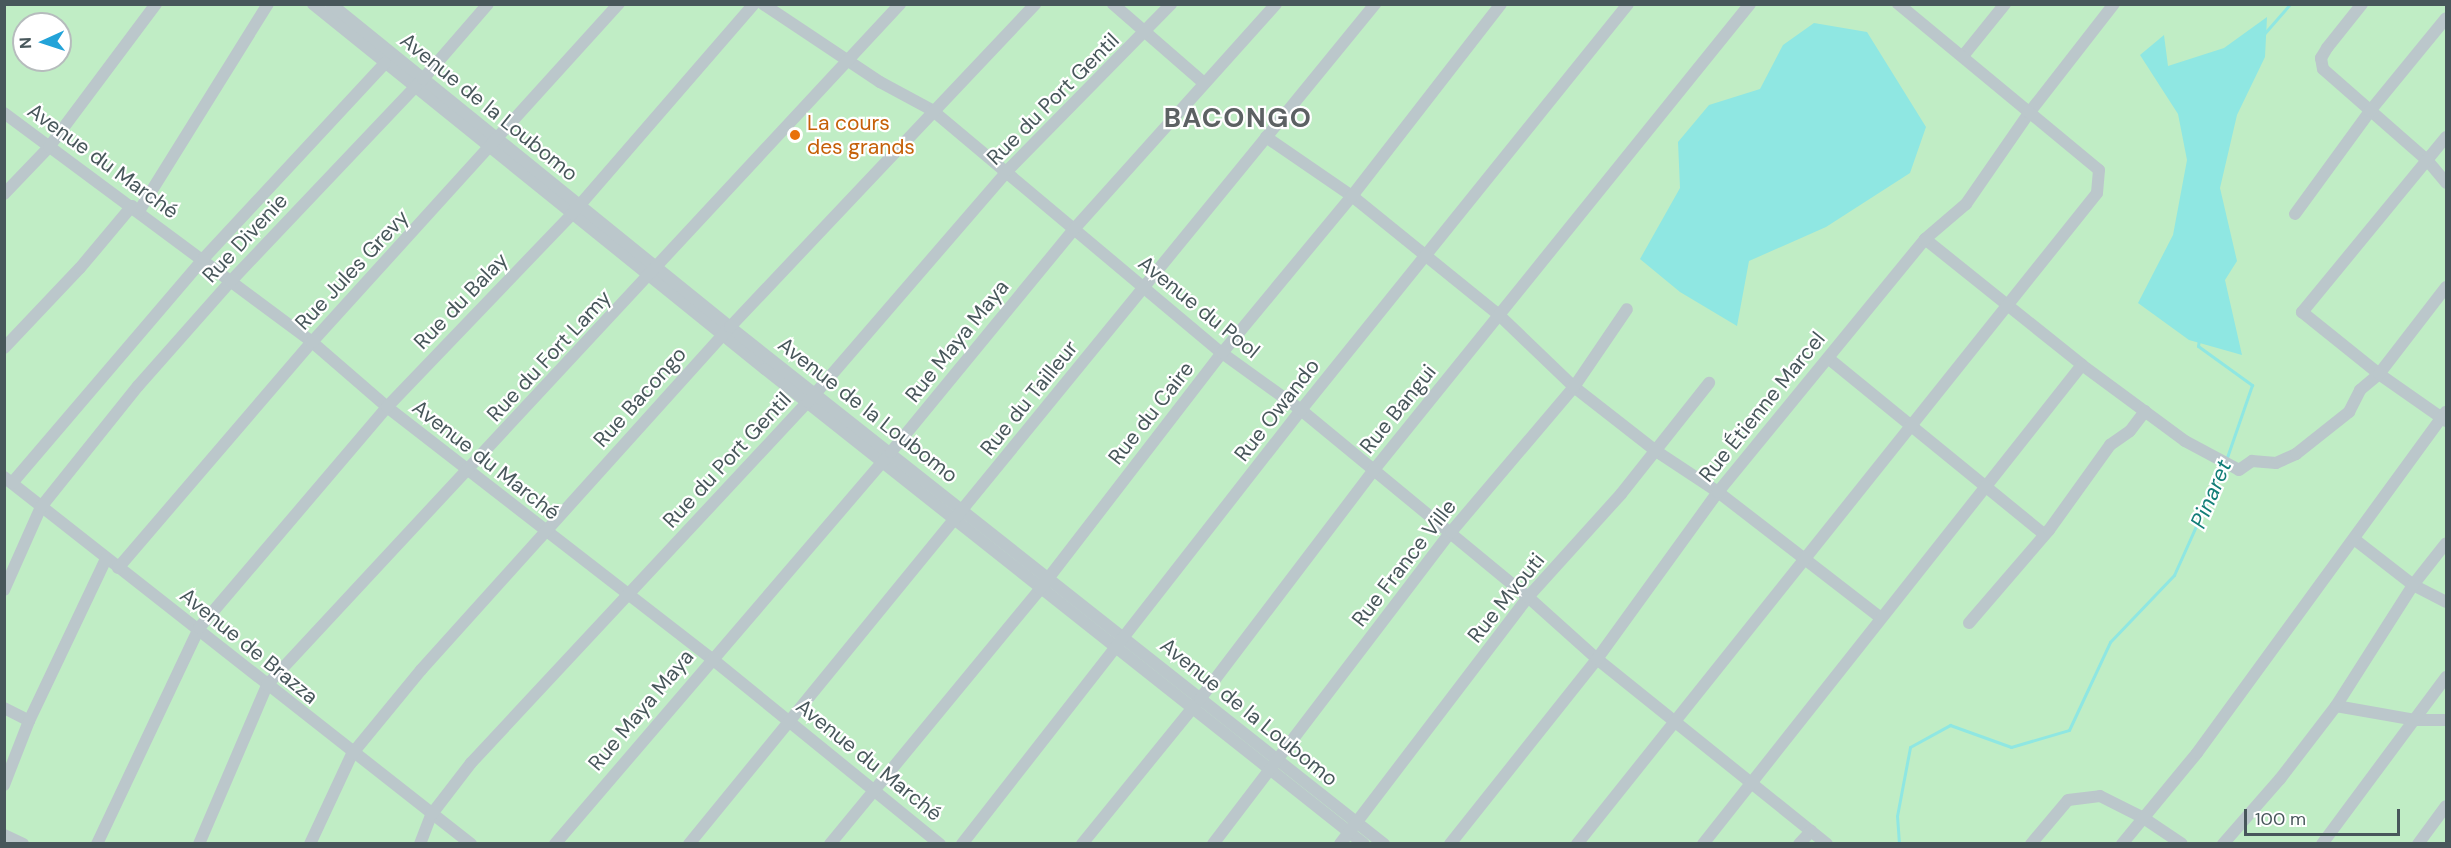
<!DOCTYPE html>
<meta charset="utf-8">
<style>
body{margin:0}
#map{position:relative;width:2451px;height:848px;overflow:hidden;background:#f1eff0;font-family:"DM Sans",sans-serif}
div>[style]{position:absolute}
.green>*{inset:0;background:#c0edc5}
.water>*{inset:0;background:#8fe7e2}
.stream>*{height:3px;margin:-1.5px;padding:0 1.5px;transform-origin:1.5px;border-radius:1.5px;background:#8fe7e2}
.minor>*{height:12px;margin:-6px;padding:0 6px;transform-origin:6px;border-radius:6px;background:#bbc7cb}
.dots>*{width:16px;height:16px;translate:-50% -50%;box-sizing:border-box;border:3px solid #fff;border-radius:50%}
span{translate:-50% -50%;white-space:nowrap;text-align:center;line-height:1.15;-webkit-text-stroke:4.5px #fff;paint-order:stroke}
.street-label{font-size:21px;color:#48575b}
.food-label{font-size:21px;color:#c56008}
.left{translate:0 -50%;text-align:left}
.water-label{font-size:22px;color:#137e78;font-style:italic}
.district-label{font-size:27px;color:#5c6163;font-weight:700;letter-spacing:1.5px}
.frame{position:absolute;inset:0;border:6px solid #48575b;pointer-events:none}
.north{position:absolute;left:12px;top:12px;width:60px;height:60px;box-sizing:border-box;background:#fff;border:2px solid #b6bcbd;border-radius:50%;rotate:267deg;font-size:16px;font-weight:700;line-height:24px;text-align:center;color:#48575b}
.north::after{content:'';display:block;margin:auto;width:21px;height:27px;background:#23a3d8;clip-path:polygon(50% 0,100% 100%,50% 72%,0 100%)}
.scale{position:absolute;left:2244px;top:809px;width:156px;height:27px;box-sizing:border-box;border:3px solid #48575b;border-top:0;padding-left:8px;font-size:18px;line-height:21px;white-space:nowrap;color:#48575b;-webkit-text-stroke:4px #fff;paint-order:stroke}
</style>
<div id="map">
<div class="green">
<div style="clip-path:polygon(evenodd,5px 5px,2446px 5px,2446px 843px,5px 843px,5px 5px,24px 24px,60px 24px,60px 60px,24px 60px,24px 24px)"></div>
</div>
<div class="water">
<div style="clip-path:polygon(2267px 17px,2265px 57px,2237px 115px,2220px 188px,2237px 261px,2225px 280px,2242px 355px,2189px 340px,2138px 303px,2173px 235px,2187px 160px,2178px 114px,2140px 55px,2164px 35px,2168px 66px,2224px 48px)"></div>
<div style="clip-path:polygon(1814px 23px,1867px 32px,1926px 127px,1910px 173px,1826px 227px,1749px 261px,1737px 326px,1680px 292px,1640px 259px,1680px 188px,1678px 142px,1709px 105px,1760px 89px,1783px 45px)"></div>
</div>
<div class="stream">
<div style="left:2263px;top:35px;width:41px;rotate:-48.9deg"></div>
<div style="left:2199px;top:339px;width:7px;rotate:98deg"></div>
<div style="left:2198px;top:346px;width:67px;rotate:35.8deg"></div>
<div style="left:2252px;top:385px;width:79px;rotate:109.1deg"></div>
<div style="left:1899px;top:844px;width:28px;rotate:-94deg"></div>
<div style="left:1897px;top:816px;width:70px;rotate:-79.3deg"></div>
<div style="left:1910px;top:747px;width:46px;rotate:-28.8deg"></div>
<div style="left:1950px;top:725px;width:65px;rotate:19.8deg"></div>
<div style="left:2011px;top:747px;width:60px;rotate:-16.3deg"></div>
<div style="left:2069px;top:730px;width:97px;rotate:-65deg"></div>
<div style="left:2110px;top:642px;width:93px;rotate:-46.3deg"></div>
<div style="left:2174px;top:575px;width:120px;rotate:-65.8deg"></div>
</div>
<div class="minor">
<div style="left:313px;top:4px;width:581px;rotate:38.92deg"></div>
<div style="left:765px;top:369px;width:764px;rotate:38.41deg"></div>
<div style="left:331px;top:4px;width:513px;rotate:38.99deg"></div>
<div style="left:730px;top:327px;width:834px;rotate:38.33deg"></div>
<div style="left:763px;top:4px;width:141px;rotate:33.7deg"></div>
<div style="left:880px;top:82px;width:59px;rotate:28.3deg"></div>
<div style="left:932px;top:110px;width:378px;rotate:40deg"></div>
<div style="left:1222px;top:353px;width:97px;rotate:35.8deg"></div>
<div style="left:1301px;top:410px;width:294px;rotate:39.5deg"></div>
<div style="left:1528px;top:597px;width:93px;rotate:41.9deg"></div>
<div style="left:1597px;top:659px;width:295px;rotate:38.8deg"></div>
<div style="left:1113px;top:4px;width:121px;rotate:41deg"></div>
<div style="left:2362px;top:4px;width:56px;rotate:128.5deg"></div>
<div style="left:2327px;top:48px;width:12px;rotate:121deg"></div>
<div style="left:2321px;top:58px;width:11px;rotate:80deg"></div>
<div style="left:2323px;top:69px;width:138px;rotate:41.2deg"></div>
<div style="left:2427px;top:160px;width:30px;rotate:50deg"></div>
<div style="left:1963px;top:56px;width:67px;rotate:-51.1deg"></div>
<div style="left:4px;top:113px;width:384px;rotate:36.6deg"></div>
<div style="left:312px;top:342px;width:99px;rotate:40.9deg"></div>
<div style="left:387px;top:407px;width:410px;rotate:37.8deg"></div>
<div style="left:711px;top:658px;width:295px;rotate:39.1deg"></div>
<div style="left:1266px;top:137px;width:104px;rotate:34.5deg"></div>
<div style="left:1352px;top:196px;width:189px;rotate:39deg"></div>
<div style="left:1499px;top:315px;width:104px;rotate:43.8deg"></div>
<div style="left:1574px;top:387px;width:104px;rotate:38deg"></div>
<div style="left:1656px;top:451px;width:74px;rotate:33.5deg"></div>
<div style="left:1718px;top:492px;width:206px;rotate:37.7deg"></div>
<div style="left:2446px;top:137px;width:227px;rotate:129.4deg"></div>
<div style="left:2302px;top:312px;width:99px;rotate:38.8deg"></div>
<div style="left:2379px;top:374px;width:82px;rotate:35deg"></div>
<div style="left:4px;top:194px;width:65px;rotate:-46.2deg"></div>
<div style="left:49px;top:147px;width:179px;rotate:-53.2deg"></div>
<div style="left:139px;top:211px;width:244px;rotate:-58.1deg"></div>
<div style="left:2295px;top:214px;width:127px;rotate:-53.9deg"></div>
<div style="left:2370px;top:111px;width:120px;rotate:-50.7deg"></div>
<div style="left:1925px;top:239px;width:201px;rotate:38.7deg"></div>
<div style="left:2082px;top:365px;width:128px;rotate:36.4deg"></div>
<div style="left:2185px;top:441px;width:61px;rotate:28.2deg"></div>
<div style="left:2239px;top:470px;width:16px;rotate:-35deg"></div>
<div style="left:2252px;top:461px;width:24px;rotate:5deg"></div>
<div style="left:2276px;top:463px;width:22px;rotate:-24deg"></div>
<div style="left:2296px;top:454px;width:68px;rotate:-38.4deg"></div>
<div style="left:2349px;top:412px;width:25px;rotate:-63deg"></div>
<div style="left:2360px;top:390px;width:25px;rotate:-40deg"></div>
<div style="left:2379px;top:374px;width:110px;rotate:-52.4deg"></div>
<div style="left:4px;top:348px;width:110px;rotate:-46.5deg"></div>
<div style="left:80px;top:268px;width:81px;rotate:-50deg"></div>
<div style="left:1828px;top:358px;width:279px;rotate:39.2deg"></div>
<div style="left:4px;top:477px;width:594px;rotate:38.16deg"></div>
<div style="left:12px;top:483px;width:296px;rotate:-49.5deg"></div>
<div style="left:204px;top:258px;width:266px;rotate:-47.1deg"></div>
<div style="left:2354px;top:539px;width:75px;rotate:37.9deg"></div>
<div style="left:2413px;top:585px;width:37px;rotate:27deg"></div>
<div style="left:118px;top:568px;width:298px;rotate:-49.4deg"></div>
<div style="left:312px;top:342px;width:457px;rotate:-47.8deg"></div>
<div style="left:4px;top:590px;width:91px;rotate:-66deg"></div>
<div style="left:41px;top:507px;width:155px;rotate:-51.3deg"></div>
<div style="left:138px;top:386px;width:140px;rotate:-48.5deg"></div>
<div style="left:231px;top:281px;width:279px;rotate:-46.5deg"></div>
<div style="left:423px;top:79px;width:99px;rotate:-49.1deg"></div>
<div style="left:1969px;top:623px;width:123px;rotate:-49.3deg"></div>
<div style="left:2049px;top:530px;width:105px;rotate:-54.3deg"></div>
<div style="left:2110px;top:445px;width:24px;rotate:-35deg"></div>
<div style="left:2130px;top:431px;width:25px;rotate:-53deg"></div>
<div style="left:2336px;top:706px;width:80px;rotate:10deg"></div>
<div style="left:2415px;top:720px;width:31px"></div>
<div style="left:4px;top:708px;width:28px;rotate:27deg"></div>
<div style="left:4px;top:785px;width:69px;rotate:-68.7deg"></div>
<div style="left:29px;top:721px;width:179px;rotate:-64.6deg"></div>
<div style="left:4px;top:835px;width:21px;rotate:25deg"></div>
<div style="left:97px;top:844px;width:239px;rotate:-64.7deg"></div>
<div style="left:199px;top:628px;width:290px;rotate:-49.6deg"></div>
<div style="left:387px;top:407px;width:267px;rotate:-46.2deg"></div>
<div style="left:572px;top:214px;width:278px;rotate:-49.1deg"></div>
<div style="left:199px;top:844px;width:173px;rotate:-66.8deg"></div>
<div style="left:267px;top:685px;width:930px;rotate:-47.09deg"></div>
<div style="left:310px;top:844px;width:99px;rotate:-65deg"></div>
<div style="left:352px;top:754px;width:109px;rotate:-50.6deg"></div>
<div style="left:421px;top:670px;width:462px;rotate:-48deg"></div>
<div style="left:730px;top:327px;width:444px;rotate:-46.6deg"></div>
<div style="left:420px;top:844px;width:31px;rotate:-69deg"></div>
<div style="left:431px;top:815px;width:66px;rotate:-52.4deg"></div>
<div style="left:471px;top:763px;width:494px;rotate:-47deg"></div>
<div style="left:808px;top:402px;width:306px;rotate:-49.2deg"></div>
<div style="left:1008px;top:170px;width:233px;rotate:-45.5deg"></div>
<div style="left:555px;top:844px;width:516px;rotate:-49.4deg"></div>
<div style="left:891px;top:452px;width:290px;rotate:-50.6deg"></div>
<div style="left:1075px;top:228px;width:301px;rotate:-48.1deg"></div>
<div style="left:689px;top:844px;width:1085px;rotate:-50.76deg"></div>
<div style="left:830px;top:844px;width:330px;rotate:-50.5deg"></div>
<div style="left:1040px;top:589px;width:298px;rotate:-52.4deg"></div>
<div style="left:1222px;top:353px;width:204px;rotate:-50.4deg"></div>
<div style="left:1352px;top:196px;width:243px;rotate:-52.2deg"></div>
<div style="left:962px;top:844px;width:551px;rotate:-52.01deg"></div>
<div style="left:1301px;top:410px;width:521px;rotate:-51.15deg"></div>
<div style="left:1082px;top:844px;width:187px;rotate:-50.9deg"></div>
<div style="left:1200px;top:699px;width:286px;rotate:-52.8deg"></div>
<div style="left:1373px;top:471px;width:600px;rotate:-51.09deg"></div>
<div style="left:1213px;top:844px;width:392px;rotate:-52.7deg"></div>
<div style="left:1451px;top:532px;width:190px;rotate:-49.7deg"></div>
<div style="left:1574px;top:387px;width:94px;rotate:-55.8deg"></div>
<div style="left:1340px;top:844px;width:310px;rotate:-52.7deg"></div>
<div style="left:1528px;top:597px;width:139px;rotate:-47.9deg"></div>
<div style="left:1621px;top:494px;width:142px;rotate:-51.6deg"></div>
<div style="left:1450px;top:844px;width:236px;rotate:-51.5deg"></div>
<div style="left:1597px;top:659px;width:206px;rotate:-54.1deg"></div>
<div style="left:1718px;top:492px;width:327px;rotate:-50.7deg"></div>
<div style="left:1925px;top:239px;width:54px;rotate:-40.5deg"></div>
<div style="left:1966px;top:204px;width:111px;rotate:-55.3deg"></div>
<div style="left:2029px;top:113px;width:138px;rotate:-52.1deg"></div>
<div style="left:1577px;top:844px;width:833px;rotate:-51.38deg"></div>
<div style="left:2097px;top:193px;width:23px;rotate:-85deg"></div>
<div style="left:2099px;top:170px;width:261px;rotate:-140.4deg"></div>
<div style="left:1703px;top:844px;width:611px;rotate:-51.65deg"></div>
<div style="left:1799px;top:844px;width:18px;rotate:-47deg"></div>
<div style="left:2031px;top:844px;width:57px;rotate:-49.9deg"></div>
<div style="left:2068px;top:800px;width:32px;rotate:-7deg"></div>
<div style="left:2100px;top:796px;width:47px;rotate:26.6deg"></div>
<div style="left:2142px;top:817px;width:48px;rotate:34deg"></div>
<div style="left:2122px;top:844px;width:118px;rotate:-50.5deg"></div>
<div style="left:2197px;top:753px;width:422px;rotate:-53.9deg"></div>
<div style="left:2223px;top:844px;width:86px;rotate:-48.8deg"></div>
<div style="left:2280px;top:779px;width:92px;rotate:-52.5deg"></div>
<div style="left:2336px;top:706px;width:143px;rotate:-57.5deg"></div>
<div style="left:2413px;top:585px;width:53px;rotate:-51.8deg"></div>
<div style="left:2322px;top:844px;width:208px;rotate:-53.4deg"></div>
<div style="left:2418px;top:844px;width:47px;rotate:-53.6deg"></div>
</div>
<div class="dots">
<div style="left:795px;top:135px;background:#e8710a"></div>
</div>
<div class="street-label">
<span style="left:1053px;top:99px;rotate:-45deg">Rue du Port Gentil</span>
<span style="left:489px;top:107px;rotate:39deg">Avenue de la Loubomo</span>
<span style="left:103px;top:161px;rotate:36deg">Avenue du Marché</span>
<span style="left:245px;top:238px;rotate:-47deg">Rue Divenie</span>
<span style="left:352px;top:270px;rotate:-47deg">Rue Jules Grevy</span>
<span style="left:461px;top:301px;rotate:-46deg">Rue du Balay</span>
<span style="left:1199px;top:307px;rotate:39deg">Avenue du Pool</span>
<span style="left:957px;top:341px;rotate:-51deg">Rue Maya Maya</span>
<span style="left:549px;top:356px;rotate:-47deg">Rue du Fort Lamy</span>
<span style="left:640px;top:397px;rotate:-48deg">Rue Bacongo</span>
<span style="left:1029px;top:398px;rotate:-51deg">Rue du Tailleur</span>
<span style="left:1762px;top:407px;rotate:-51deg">Rue Étienne Marcel</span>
<span style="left:1398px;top:409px;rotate:-51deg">Rue Bangui</span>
<span style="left:868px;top:410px;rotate:38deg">Avenue de la Loubomo</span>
<span style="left:1277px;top:410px;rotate:-52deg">Rue Owando</span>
<span style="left:1151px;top:413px;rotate:-52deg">Rue du Caire</span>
<span style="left:486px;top:460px;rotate:38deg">Avenue du Marché</span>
<span style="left:727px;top:460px;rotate:-47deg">Rue du Port Gentil</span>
<span style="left:1404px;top:563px;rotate:-52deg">Rue France Ville</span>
<span style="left:1506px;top:598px;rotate:-51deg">Rue Mvouti</span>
<span style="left:249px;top:646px;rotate:39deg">Avenue de Brazza</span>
<span style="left:641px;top:710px;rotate:-50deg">Rue Maya Maya</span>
<span style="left:1249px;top:712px;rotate:39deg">Avenue de la Loubomo</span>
<span style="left:869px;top:760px;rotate:39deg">Avenue du Marché</span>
</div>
<div class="food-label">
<span class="left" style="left:807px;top:135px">La cours<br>des grands</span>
</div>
<div class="water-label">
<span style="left:2211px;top:494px;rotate:-67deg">Pinaret</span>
</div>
<div class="district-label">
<span style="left:1238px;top:118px">BACONGO</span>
</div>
<div class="frame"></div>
<div class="north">N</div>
<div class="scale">100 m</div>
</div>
